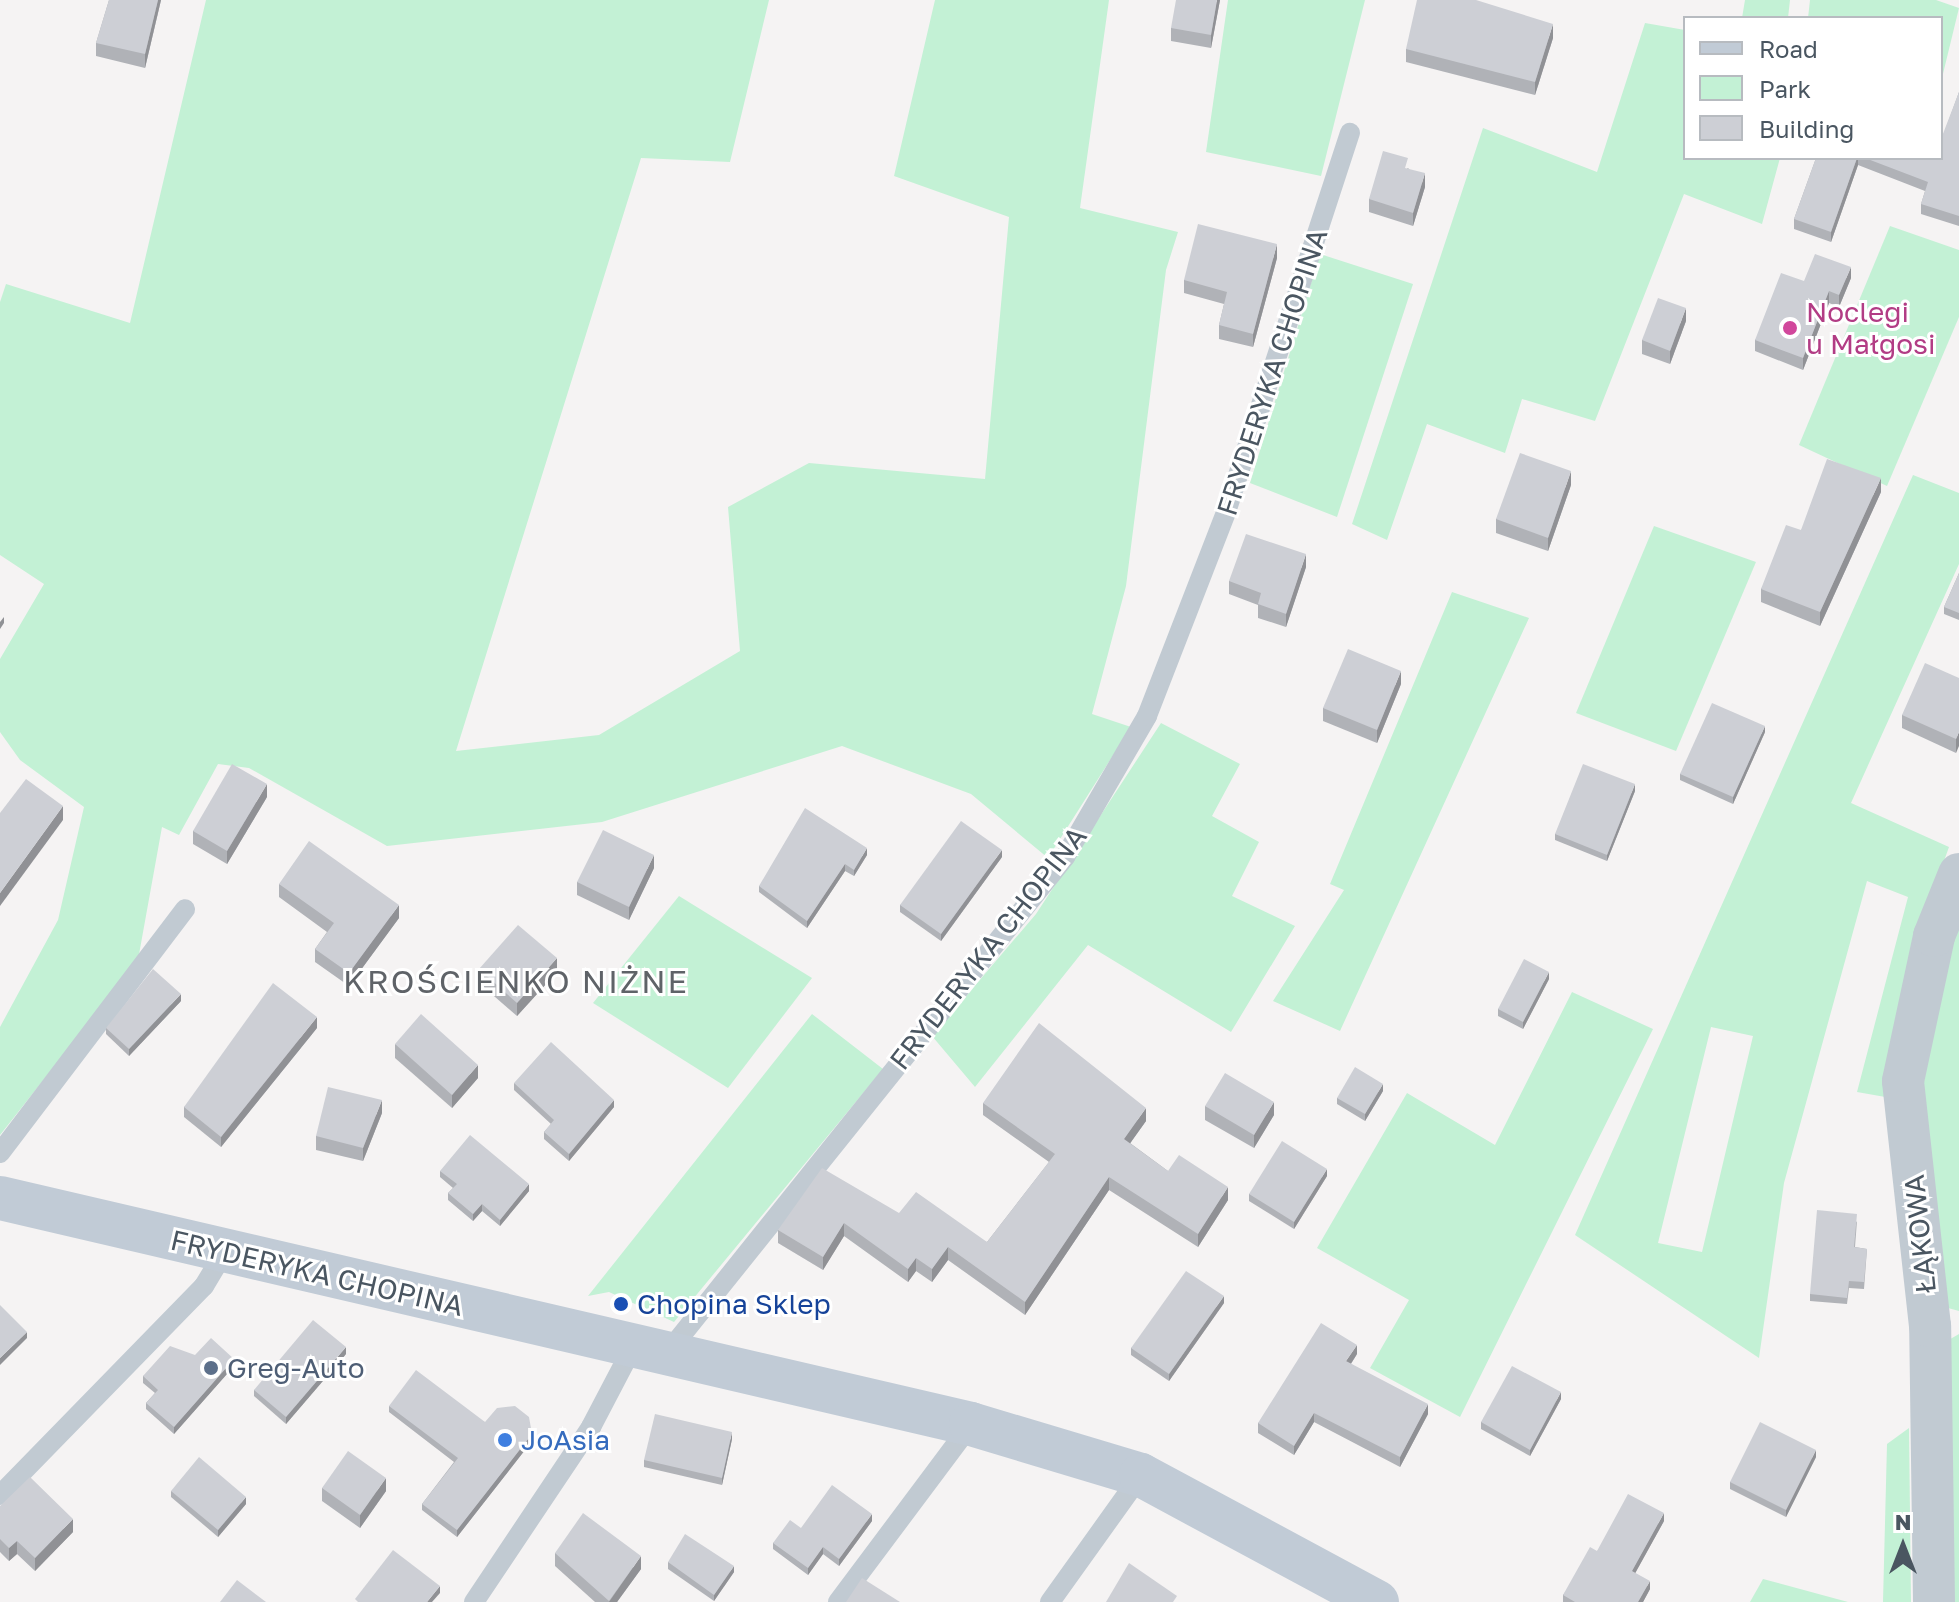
<!DOCTYPE html>
<meta charset="utf-8">
<style>
body{margin:0}
#map{position:relative;width:1959px;height:1602px;overflow:hidden;background:#f5f3f3;font-family:"Golos Text",sans-serif}
div>[style]{position:absolute}
.green>*{inset:0;background:#c3f1d5}
.lane>*{height:20px;margin:-10px;padding:0 10px;transform-origin:10px;border-radius:10px;background:#c1cad2}
.street>*{height:42px;margin:-21px;padding:0 21px;transform-origin:21px;border-radius:21px;background:#c1cad2}
.secondary>*{height:44px;margin:-22px;padding:0 22px;transform-origin:22px;border-radius:22px;background:#c1cbd6}
.wall>*{inset:0;background:#b0b2b7}
.shaded-wall>*{inset:0;background:#909195}
.building>*{inset:0;background:#cdcfd5}
.dots>*{width:22px;height:22px;translate:-50% -50%;box-sizing:border-box;border:4px solid #fff;border-radius:50%}
span{translate:-50% -50%;white-space:nowrap;text-align:center;line-height:1.15;-webkit-text-stroke:6px #fff;paint-order:stroke}
.hotel-label{font-size:28px;color:#b23c85}
.left{translate:0 -50%;text-align:left}
.street-label{font-size:28px;color:#4a5661}
.transit-label{font-size:28px;color:#164399}
.service-label{font-size:28px;color:#4e5e75}
.shop-label{font-size:28px;color:#366cbe}
.quarter-label{font-size:32px;color:#5f6368;letter-spacing:2px}
.legend{position:absolute;left:1683px;top:16px;width:260px;height:144px;box-sizing:border-box;background:#fff;border:2px solid #b7bbc0;margin:0;padding:10px 14px;list-style:none;font-size:24px;color:#4a5661}
.legend li{display:flex;align-items:center;gap:16px;height:40px}
.legend b{width:40px;border:2px solid #b7bbc0}
.north{position:absolute;left:1863px;top:1506px;width:80px;height:80px;-webkit-text-stroke:6px #fff;paint-order:stroke;rotate:0deg;font-size:22px;font-weight:700;line-height:32px;text-align:center;color:#4a5661}
.north::after{content:'';display:block;margin:auto;width:28px;height:36px;background:#4a5661;clip-path:polygon(50% 0,100% 100%,50% 72%,0 100%)}
</style>
<div id="map">
<div class="green">
<div style="clip-path:polygon(206px 0,769px 0,730px 162px,641px 158px,456px 751px,599px 735px,740px 651px,728px 507px,809px 463px,985px 479px,1009px 217px,894px 176px,935px 0,1109px 0,1080px 208px,1178px 232px,1166px 270px,1126px 586px,1092px 714px,1131px 727px,1048px 858px,971px 794px,842px 746px,602px 822px,387px 846px,249px 768px,218px 764px,179px 835px,162px 827px,138px 960px,0 1135px,0 1027px,58px 920px,84px 807px,20px 760px,0 732px,0 659px,44px 584px,0 555px,0 302px,6px 284px,130px 323px)"></div>
<div style="clip-path:polygon(1228px 0,1365px 0,1321px 176px,1206px 152px)"></div>
<div style="clip-path:polygon(1745px 0,1790px 0,1788px 18px,1742px 18px)"></div>
<div style="clip-path:polygon(1810px 0,1936px 0,1959px 8px,1941px 82px,1941px 18px,1808px 18px)"></div>
<div style="clip-path:polygon(1645px 23px,1685px 30px,1685px 158px,1780px 158px,1762px 224px,1684px 194px,1595px 421px,1522px 399px,1505px 453px,1427px 424px,1387px 540px,1352px 524px,1483px 128px,1597px 172px)"></div>
<div style="clip-path:polygon(1890px 226px,1959px 250px,1959px 317px,1887px 486px,1799px 445px)"></div>
<div style="clip-path:polygon(1320px 254px,1413px 284px,1337px 517px,1250px 483px)"></div>
<div style="clip-path:polygon(evenodd,1913px 475px,1959px 493px,1959px 564px,1851px 803px,1949px 847px,1913px 947px,1891px 1098px,1857px 1092px,1908px 897px,1867px 881px,1784px 1183px,1759px 1358px,1575px 1235px,1913px 475px,1711px 1027px,1753px 1036px,1702px 1252px,1658px 1243px,1711px 1027px)"></div>
<div style="clip-path:polygon(1654px 526px,1756px 562px,1676px 751px,1576px 713px)"></div>
<div style="clip-path:polygon(1452px 592px,1529px 618px,1340px 1031px,1273px 1001px,1344px 890px,1330px 884px)"></div>
<div style="clip-path:polygon(1161px 723px,1240px 764px,1212px 816px,1259px 842px,1232px 896px,1295px 926px,1231px 1032px,1088px 945px,975px 1087px,932px 1036px,1036px 914px)"></div>
<div style="clip-path:polygon(679px 896px,812px 978px,728px 1088px,593px 1003px)"></div>
<div style="clip-path:polygon(1959px 907px,1959px 1311px,1937px 1305px,1923px 1094px,1932px 984px)"></div>
<div style="clip-path:polygon(1572px 992px,1653px 1029px,1460px 1417px,1370px 1368px,1409px 1300px,1317px 1248px,1407px 1093px,1495px 1145px)"></div>
<div style="clip-path:polygon(812px 1014px,883px 1069px,674px 1322px,609px 1292px,588px 1296px)"></div>
<div style="clip-path:polygon(1959px 1334px,1959px 1602px,1947px 1602px,1940px 1345px)"></div>
<div style="clip-path:polygon(1909px 1428px,1911px 1602px,1883px 1602px,1887px 1444px)"></div>
<div style="clip-path:polygon(1763px 1579px,1848px 1602px,1750px 1602px)"></div>
</div>
<div class="lane">
<div style="left:0;top:1153px;width:306px;rotate:-52.8deg"></div>
<div style="left:668px;top:1352px;width:635px;rotate:-51.27deg"></div>
<div style="left:1065px;top:857px;width:163px;rotate:-59.8deg"></div>
<div style="left:1147px;top:716px;width:219px;rotate:-68.8deg"></div>
<div style="left:1226px;top:512px;width:399px;rotate:-71.9deg"></div>
<div style="left:0;top:1495px;width:292px;rotate:-45.7deg"></div>
<div style="left:204px;top:1286px;width:39px;rotate:-59deg"></div>
<div style="left:474px;top:1602px;width:211px;rotate:-56.2deg"></div>
<div style="left:591px;top:1427px;width:95px;rotate:-62.4deg"></div>
<div style="left:838px;top:1602px;width:222px;rotate:-53.2deg"></div>
<div style="left:1050px;top:1602px;width:156px;rotate:-54.4deg"></div>
</div>
<div class="street">
<div style="left:1934px;top:1602px;width:276px;rotate:-90.8deg"></div>
<div style="left:1930px;top:1326px;width:246px;rotate:-96.3deg"></div>
<div style="left:1903px;top:1081px;width:148px;rotate:-77.9deg"></div>
<div style="left:1934px;top:936px;width:67px;rotate:-68deg"></div>
</div>
<div class="secondary">
<div style="left:0;top:1198px;width:997px;rotate:13.1deg"></div>
<div style="left:971px;top:1424px;width:177px;rotate:16.7deg"></div>
<div style="left:1141px;top:1475px;width:268px;rotate:28.3deg"></div>
</div>
<div class="wall">
<div style="clip-path:polygon(109px 0,161px 0,145px 68px,96px 56px,96px 43px)"></div>
<div style="clip-path:polygon(1220px 0,1211px 48px,1171px 41px,1171px 28px)"></div>
<div style="clip-path:polygon(1553px 38px,1535px 95px,1406px 62px,1406px 49px)"></div>
<div style="clip-path:polygon(1959px 92px,1959px 226px,1921px 214px,1921px 204px,1925px 191px,1858px 165px,1831px 242px,1794px 229px,1794px 219px,1816px 158px,1941px 158px,1942px 139px)"></div>
<div style="clip-path:polygon(1408px 168px,1425px 187px,1413px 226px,1369px 212px,1369px 199px)"></div>
<div style="clip-path:polygon(1277px 258px,1253px 347px,1219px 339px,1219px 325px,1224px 304px,1184px 293px,1184px 280px)"></div>
<div style="clip-path:polygon(1851px 278px,1839px 307px,1829px 303px,1803px 370px,1755px 351px,1755px 340px,1804px 281px)"></div>
<div style="clip-path:polygon(1686px 321px,1670px 364px,1642px 354px,1642px 340px)"></div>
<div style="clip-path:polygon(1571px 485px,1548px 551px,1496px 533px,1496px 519px)"></div>
<div style="clip-path:polygon(1881px 492px,1820px 626px,1761px 602px,1761px 589px,1801px 530px)"></div>
<div style="clip-path:polygon(1306px 567px,1286px 627px,1258px 618px,1258px 605px,1229px 594px,1229px 581px)"></div>
<div style="clip-path:polygon(1959px 573px,1959px 620px,1944px 614px,1944px 607px)"></div>
<div style="clip-path:polygon(1959px 678px,1956px 753px,1902px 728px,1902px 715px)"></div>
<div style="clip-path:polygon(1401px 684px,1377px 743px,1323px 721px,1323px 708px)"></div>
<div style="clip-path:polygon(1765px 732px,1733px 804px,1680px 780px,1680px 774px)"></div>
<div style="clip-path:polygon(1635px 791px,1607px 861px,1555px 840px,1555px 834px)"></div>
<div style="clip-path:polygon(267px 797px,227px 864px,193px 844px,193px 831px)"></div>
<div style="clip-path:polygon(867px 855px,854px 876px,845px 871px,807px 928px,759px 892px,759px 886px)"></div>
<div style="clip-path:polygon(1002px 857px,941px 941px,900px 912px,900px 905px)"></div>
<div style="clip-path:polygon(654px 868px,629px 920px,577px 895px,577px 882px)"></div>
<div style="clip-path:polygon(279px 884px,399px 918px,349px 986px,315px 962px,315px 949px,327px 932px,279px 897px)"></div>
<div style="clip-path:polygon(479px 969px,557px 972px,517px 1016px,479px 983px)"></div>
<div style="clip-path:polygon(1549px 979px,1523px 1029px,1498px 1016px,1498px 1009px)"></div>
<div style="clip-path:polygon(181px 1001px,129px 1056px,106px 1034px,106px 1028px)"></div>
<div style="clip-path:polygon(317px 1028px,221px 1147px,184px 1117px,184px 1107px)"></div>
<div style="clip-path:polygon(395px 1044px,478px 1078px,452px 1108px,395px 1058px)"></div>
<div style="clip-path:polygon(514px 1083px,614px 1107px,569px 1161px,544px 1139px,544px 1132px,551px 1124px,514px 1090px)"></div>
<div style="clip-path:polygon(1383px 1091px,1365px 1121px,1337px 1104px,1337px 1098px)"></div>
<div style="clip-path:polygon(983px 1103px,1146px 1121px,1130px 1143px,1168px 1171px,1228px 1200px,1198px 1247px,1109px 1190px,1025px 1315px,948px 1260px,932px 1282px,916px 1271px,908px 1282px,844px 1236px,823px 1270px,778px 1243px,778px 1230px,899px 1213px,987px 1242px,1049px 1162px,983px 1115px)"></div>
<div style="clip-path:polygon(1205px 1106px,1274px 1115px,1254px 1148px,1205px 1120px)"></div>
<div style="clip-path:polygon(382px 1113px,363px 1161px,316px 1150px,316px 1136px)"></div>
<div style="clip-path:polygon(440px 1171px,529px 1191px,500px 1226px,482px 1211px,473px 1221px,448px 1200px,448px 1193px,453px 1188px,440px 1177px)"></div>
<div style="clip-path:polygon(1327px 1176px,1294px 1229px,1249px 1201px,1249px 1194px)"></div>
<div style="clip-path:polygon(1857px 1221px,1855px 1247px,1867px 1249px,1864px 1289px,1849px 1288px,1847px 1304px,1810px 1301px,1810px 1294px)"></div>
<div style="clip-path:polygon(1224px 1303px,1169px 1381px,1131px 1355px,1131px 1348px)"></div>
<div style="clip-path:polygon(346px 1354px,286px 1424px,254px 1396px,254px 1390px)"></div>
<div style="clip-path:polygon(1357px 1354px,1351px 1364px,1428px 1414px,1400px 1467px,1314px 1422px,1294px 1455px,1258px 1433px,1258px 1423px)"></div>
<div style="clip-path:polygon(195px 1355px,234px 1366px,174px 1434px,146px 1409px,146px 1403px,155px 1393px,143px 1383px,143px 1376px)"></div>
<div style="clip-path:polygon(1561px 1399px,1530px 1456px,1481px 1429px,1481px 1422px)"></div>
<div style="clip-path:polygon(389px 1406px,485px 1422px,532px 1441px,457px 1537px,422px 1510px,422px 1504px,454px 1462px,389px 1412px)"></div>
<div style="clip-path:polygon(732px 1439px,722px 1485px,644px 1467px,644px 1460px)"></div>
<div style="clip-path:polygon(1816px 1457px,1786px 1517px,1730px 1489px,1730px 1482px)"></div>
<div style="clip-path:polygon(322px 1488px,386px 1491px,360px 1528px,322px 1501px)"></div>
<div style="clip-path:polygon(171px 1491px,246px 1504px,218px 1537px,171px 1497px)"></div>
<div style="clip-path:polygon(0 1506px,73px 1532px,35px 1571px,17px 1554px,9px 1561px,0 1552px)"></div>
<div style="clip-path:polygon(872px 1521px,839px 1566px,823px 1554px,808px 1575px,773px 1549px,773px 1543px,801px 1528px)"></div>
<div style="clip-path:polygon(1664px 1521px,1635px 1573px,1650px 1589px,1643px 1602px,1563px 1602px,1563px 1595px,1597px 1551px)"></div>
<div style="clip-path:polygon(555px 1553px,641px 1569px,617px 1602px,595px 1602px,555px 1566px)"></div>
<div style="clip-path:polygon(668px 1562px,734px 1572px,714px 1601px,668px 1569px)"></div>
</div>
<div class="shaded-wall">
<div style="clip-path:polygon(158px 0,161px 0,145px 68px,145px 54px)"></div>
<div style="clip-path:polygon(1217px 0,1220px 0,1211px 48px,1211px 35px)"></div>
<div style="clip-path:polygon(1553px 24px,1553px 38px,1535px 95px,1535px 82px)"></div>
<div style="clip-path:polygon(1857px 158px,1858px 158px,1858px 165px,1831px 242px,1831px 232px)"></div>
<div style="clip-path:polygon(1425px 173px,1425px 187px,1413px 226px,1413px 213px)"></div>
<div style="clip-path:polygon(1277px 244px,1277px 258px,1253px 347px,1253px 334px)"></div>
<div style="clip-path:polygon(1851px 267px,1851px 278px,1839px 307px,1839px 295px)"></div>
<div style="clip-path:polygon(1829px 291px,1829px 303px,1803px 370px,1803px 358px)"></div>
<div style="clip-path:polygon(1686px 308px,1686px 321px,1670px 364px,1670px 351px)"></div>
<div style="clip-path:polygon(1571px 471px,1571px 485px,1548px 551px,1548px 538px)"></div>
<div style="clip-path:polygon(1881px 478px,1881px 492px,1820px 626px,1820px 612px)"></div>
<div style="clip-path:polygon(1306px 554px,1306px 567px,1286px 627px,1286px 614px)"></div>
<div style="clip-path:polygon(4px 617px,4px 623px,0 629px,0 622px)"></div>
<div style="clip-path:polygon(1401px 671px,1401px 684px,1377px 743px,1377px 730px)"></div>
<div style="clip-path:polygon(1765px 726px,1765px 732px,1733px 804px,1733px 797px)"></div>
<div style="clip-path:polygon(1959px 732px,1959px 746px,1956px 753px,1956px 739px)"></div>
<div style="clip-path:polygon(267px 784px,267px 797px,227px 864px,227px 851px)"></div>
<div style="clip-path:polygon(1635px 784px,1635px 791px,1607px 861px,1607px 855px)"></div>
<div style="clip-path:polygon(63px 806px,63px 820px,0 906px,0 893px)"></div>
<div style="clip-path:polygon(867px 848px,867px 855px,854px 876px,854px 870px)"></div>
<div style="clip-path:polygon(1002px 850px,1002px 857px,941px 941px,941px 934px)"></div>
<div style="clip-path:polygon(654px 855px,654px 868px,629px 920px,629px 907px)"></div>
<div style="clip-path:polygon(845px 864px,845px 871px,807px 928px,807px 921px)"></div>
<div style="clip-path:polygon(399px 905px,399px 918px,349px 986px,349px 973px)"></div>
<div style="clip-path:polygon(557px 958px,557px 972px,517px 1016px,517px 1003px)"></div>
<div style="clip-path:polygon(1549px 972px,1549px 979px,1523px 1029px,1523px 1022px)"></div>
<div style="clip-path:polygon(181px 994px,181px 1001px,129px 1056px,129px 1049px)"></div>
<div style="clip-path:polygon(317px 1017px,317px 1028px,221px 1147px,221px 1137px)"></div>
<div style="clip-path:polygon(478px 1065px,478px 1078px,452px 1108px,452px 1095px)"></div>
<div style="clip-path:polygon(1383px 1084px,1383px 1091px,1365px 1121px,1365px 1114px)"></div>
<div style="clip-path:polygon(382px 1100px,382px 1113px,363px 1161px,363px 1148px)"></div>
<div style="clip-path:polygon(614px 1100px,614px 1107px,569px 1161px,569px 1154px)"></div>
<div style="clip-path:polygon(1274px 1102px,1274px 1115px,1254px 1148px,1254px 1135px)"></div>
<div style="clip-path:polygon(1146px 1108px,1146px 1121px,1124px 1152px,1124px 1139px)"></div>
<div style="clip-path:polygon(1327px 1169px,1327px 1176px,1294px 1229px,1294px 1222px)"></div>
<div style="clip-path:polygon(1109px 1177px,1109px 1190px,1025px 1315px,1025px 1302px)"></div>
<div style="clip-path:polygon(529px 1184px,529px 1191px,500px 1226px,500px 1220px)"></div>
<div style="clip-path:polygon(1228px 1187px,1228px 1200px,1198px 1247px,1198px 1234px)"></div>
<div style="clip-path:polygon(482px 1204px,482px 1211px,473px 1221px,473px 1214px)"></div>
<div style="clip-path:polygon(844px 1223px,844px 1236px,823px 1270px,823px 1257px)"></div>
<div style="clip-path:polygon(948px 1247px,948px 1260px,932px 1282px,932px 1269px)"></div>
<div style="clip-path:polygon(916px 1258px,916px 1271px,908px 1282px,908px 1269px)"></div>
<div style="clip-path:polygon(1224px 1296px,1224px 1303px,1169px 1381px,1169px 1374px)"></div>
<div style="clip-path:polygon(27px 1332px,27px 1338px,0 1365px,0 1358px)"></div>
<div style="clip-path:polygon(1357px 1345px,1357px 1354px,1346px 1371px,1346px 1361px)"></div>
<div style="clip-path:polygon(346px 1347px,346px 1354px,286px 1424px,286px 1417px)"></div>
<div style="clip-path:polygon(234px 1359px,234px 1366px,174px 1434px,174px 1427px)"></div>
<div style="clip-path:polygon(1561px 1392px,1561px 1399px,1530px 1456px,1530px 1450px)"></div>
<div style="clip-path:polygon(1428px 1404px,1428px 1414px,1400px 1467px,1400px 1457px)"></div>
<div style="clip-path:polygon(1314px 1413px,1314px 1422px,1294px 1455px,1294px 1446px)"></div>
<div style="clip-path:polygon(732px 1432px,732px 1439px,722px 1485px,722px 1478px)"></div>
<div style="clip-path:polygon(532px 1434px,532px 1441px,457px 1537px,457px 1530px)"></div>
<div style="clip-path:polygon(1816px 1450px,1816px 1457px,1786px 1517px,1786px 1510px)"></div>
<div style="clip-path:polygon(386px 1478px,386px 1491px,360px 1528px,360px 1515px)"></div>
<div style="clip-path:polygon(246px 1497px,246px 1504px,218px 1537px,218px 1530px)"></div>
<div style="clip-path:polygon(1664px 1513px,1664px 1521px,1632px 1579px,1632px 1571px)"></div>
<div style="clip-path:polygon(872px 1514px,872px 1521px,839px 1566px,839px 1559px)"></div>
<div style="clip-path:polygon(73px 1519px,73px 1532px,35px 1571px,35px 1558px)"></div>
<div style="clip-path:polygon(17px 1541px,17px 1554px,9px 1561px,9px 1548px)"></div>
<div style="clip-path:polygon(823px 1547px,823px 1554px,808px 1575px,808px 1568px)"></div>
<div style="clip-path:polygon(641px 1556px,641px 1569px,617px 1602px,609px 1602px)"></div>
<div style="clip-path:polygon(734px 1566px,734px 1572px,714px 1601px,714px 1595px)"></div>
<div style="clip-path:polygon(1650px 1581px,1650px 1589px,1643px 1602px,1638px 1602px)"></div>
<div style="clip-path:polygon(440px 1586px,440px 1593px,432px 1602px,427px 1602px)"></div>
</div>
<div class="building">
<div style="clip-path:polygon(109px 0,158px 0,145px 54px,96px 43px)"></div>
<div style="clip-path:polygon(1176px 0,1217px 0,1211px 35px,1171px 28px)"></div>
<div style="clip-path:polygon(1417px 0,1476px 0,1553px 24px,1535px 82px,1406px 49px)"></div>
<div style="clip-path:polygon(1959px 92px,1959px 216px,1921px 204px,1928px 182px,1865px 158px,1941px 158px,1941px 139px)"></div>
<div style="clip-path:polygon(1383px 151px,1408px 158px,1405px 168px,1425px 173px,1413px 213px,1369px 199px)"></div>
<div style="clip-path:polygon(1816px 158px,1857px 158px,1831px 232px,1794px 219px)"></div>
<div style="clip-path:polygon(1198px 224px,1277px 244px,1253px 334px,1219px 325px,1227px 292px,1184px 280px)"></div>
<div style="clip-path:polygon(1815px 254px,1851px 267px,1839px 295px,1829px 291px,1803px 358px,1755px 340px,1781px 273px,1804px 281px)"></div>
<div style="clip-path:polygon(1658px 298px,1686px 308px,1670px 351px,1642px 340px)"></div>
<div style="clip-path:polygon(1520px 453px,1571px 471px,1548px 538px,1496px 519px)"></div>
<div style="clip-path:polygon(1827px 459px,1881px 478px,1820px 612px,1761px 589px,1786px 525px,1801px 530px)"></div>
<div style="clip-path:polygon(1246px 534px,1306px 554px,1286px 614px,1258px 604px,1261px 593px,1229px 581px)"></div>
<div style="clip-path:polygon(1959px 573px,1959px 613px,1944px 607px)"></div>
<div style="clip-path:polygon(1348px 649px,1401px 671px,1377px 730px,1323px 708px)"></div>
<div style="clip-path:polygon(1925px 663px,1959px 678px,1959px 732px,1956px 739px,1902px 715px)"></div>
<div style="clip-path:polygon(1712px 703px,1765px 726px,1733px 797px,1680px 774px)"></div>
<div style="clip-path:polygon(232px 764px,267px 784px,227px 851px,193px 831px)"></div>
<div style="clip-path:polygon(1583px 764px,1635px 784px,1607px 855px,1555px 834px)"></div>
<div style="clip-path:polygon(26px 779px,63px 806px,0 893px,0 813px)"></div>
<div style="clip-path:polygon(805px 808px,867px 848px,854px 870px,845px 864px,807px 921px,759px 886px)"></div>
<div style="clip-path:polygon(961px 821px,1002px 850px,941px 934px,900px 905px)"></div>
<div style="clip-path:polygon(603px 830px,654px 855px,629px 907px,577px 882px)"></div>
<div style="clip-path:polygon(309px 841px,399px 905px,349px 973px,315px 949px,334px 923px,279px 884px)"></div>
<div style="clip-path:polygon(518px 925px,557px 958px,517px 1003px,479px 969px)"></div>
<div style="clip-path:polygon(1524px 959px,1549px 972px,1523px 1022px,1498px 1009px)"></div>
<div style="clip-path:polygon(153px 969px,181px 994px,129px 1049px,106px 1028px)"></div>
<div style="clip-path:polygon(273px 983px,317px 1017px,221px 1137px,184px 1107px)"></div>
<div style="clip-path:polygon(421px 1014px,478px 1065px,452px 1095px,395px 1044px)"></div>
<div style="clip-path:polygon(1039px 1023px,1146px 1108px,1124px 1139px,1168px 1171px,1179px 1155px,1228px 1187px,1198px 1234px,1109px 1177px,1025px 1302px,948px 1247px,932px 1269px,916px 1258px,908px 1269px,844px 1223px,823px 1257px,778px 1230px,822px 1168px,899px 1213px,916px 1192px,987px 1242px,1055px 1154px,983px 1103px)"></div>
<div style="clip-path:polygon(551px 1042px,614px 1100px,569px 1154px,544px 1132px,554px 1120px,514px 1083px)"></div>
<div style="clip-path:polygon(1355px 1067px,1383px 1084px,1365px 1114px,1337px 1098px)"></div>
<div style="clip-path:polygon(1225px 1073px,1274px 1102px,1254px 1135px,1205px 1106px)"></div>
<div style="clip-path:polygon(328px 1087px,382px 1100px,363px 1148px,316px 1136px)"></div>
<div style="clip-path:polygon(470px 1135px,529px 1184px,500px 1220px,482px 1204px,473px 1214px,448px 1193px,457px 1184px,440px 1171px)"></div>
<div style="clip-path:polygon(1282px 1141px,1327px 1169px,1294px 1222px,1249px 1194px)"></div>
<div style="clip-path:polygon(1817px 1210px,1857px 1214px,1854px 1247px,1867px 1249px,1864px 1282px,1849px 1281px,1847px 1298px,1810px 1294px)"></div>
<div style="clip-path:polygon(1186px 1271px,1224px 1296px,1169px 1374px,1131px 1348px)"></div>
<div style="clip-path:polygon(0 1305px,27px 1332px,0 1358px)"></div>
<div style="clip-path:polygon(313px 1320px,346px 1347px,286px 1417px,254px 1390px)"></div>
<div style="clip-path:polygon(1321px 1323px,1357px 1345px,1346px 1361px,1428px 1404px,1400px 1457px,1314px 1413px,1294px 1446px,1258px 1423px)"></div>
<div style="clip-path:polygon(211px 1338px,234px 1359px,174px 1427px,146px 1403px,158px 1390px,143px 1376px,170px 1346px,195px 1355px)"></div>
<div style="clip-path:polygon(1512px 1366px,1561px 1392px,1530px 1450px,1481px 1422px)"></div>
<div style="clip-path:polygon(416px 1370px,485px 1422px,497px 1408px,515px 1406px,529px 1417px,532px 1434px,457px 1530px,422px 1504px,458px 1458px,389px 1406px)"></div>
<div style="clip-path:polygon(655px 1414px,732px 1432px,722px 1478px,644px 1460px)"></div>
<div style="clip-path:polygon(1760px 1422px,1816px 1450px,1786px 1510px,1730px 1482px)"></div>
<div style="clip-path:polygon(348px 1451px,386px 1478px,360px 1515px,322px 1488px)"></div>
<div style="clip-path:polygon(199px 1457px,246px 1497px,218px 1530px,171px 1491px)"></div>
<div style="clip-path:polygon(30px 1477px,73px 1519px,35px 1558px,17px 1541px,9px 1548px,0 1539px,0 1506px)"></div>
<div style="clip-path:polygon(832px 1485px,872px 1514px,839px 1559px,823px 1547px,808px 1568px,773px 1543px,790px 1520px,801px 1528px)"></div>
<div style="clip-path:polygon(1628px 1494px,1664px 1513px,1632px 1571px,1650px 1581px,1638px 1602px,1575px 1602px,1563px 1595px,1590px 1547px,1597px 1551px)"></div>
<div style="clip-path:polygon(583px 1513px,641px 1556px,609px 1601px,555px 1553px)"></div>
<div style="clip-path:polygon(685px 1534px,734px 1566px,714px 1595px,668px 1562px)"></div>
<div style="clip-path:polygon(393px 1550px,440px 1586px,427px 1602px,358px 1602px,355px 1599px)"></div>
<div style="clip-path:polygon(1129px 1563px,1177px 1596px,1173px 1602px,1106px 1602px)"></div>
<div style="clip-path:polygon(862px 1578px,900px 1602px,846px 1602px)"></div>
<div style="clip-path:polygon(237px 1580px,266px 1602px,220px 1602px)"></div>
</div>
<div class="dots">
<div style="left:1790px;top:328px;background:#d1479c"></div>
<div style="left:621px;top:1304px;background:#1a4fb4"></div>
<div style="left:211px;top:1368px;background:#5c6f8a"></div>
<div style="left:505px;top:1440px;background:#3f7fe0"></div>
</div>
<div class="hotel-label">
<span class="left" style="left:1806px;top:328px">Noclegi<br>u Małgosi</span>
</div>
<div class="street-label">
<span style="left:1272px;top:372px;rotate:-72deg">FRYDERYKA CHOPINA</span>
<span style="left:988px;top:948px;rotate:-52deg">FRYDERYKA CHOPINA</span>
<span style="left:1920px;top:1234px;rotate:-96deg">ŁĄKOWA</span>
<span style="left:317px;top:1273px;rotate:13deg">FRYDERYKA CHOPINA</span>
</div>
<div class="transit-label">
<span class="left" style="left:637px;top:1304px">Chopina Sklep</span>
</div>
<div class="service-label">
<span class="left" style="left:227px;top:1368px">Greg-Auto</span>
</div>
<div class="shop-label">
<span class="left" style="left:521px;top:1440px">JoAsia</span>
</div>
<div class="quarter-label">
<span style="left:516px;top:981px">KROŚCIENKO NIŻNE</span>
</div>
<ul class="legend">
<li><b style="height:10px;background:#c1cbd6"></b>Road</li>
<li><b style="height:22px;background:#c3f1d5"></b>Park</li>
<li><b style="height:22px;background:#cdcfd5"></b>Building</li>
</ul>
<div class="north">N</div>
</div>
